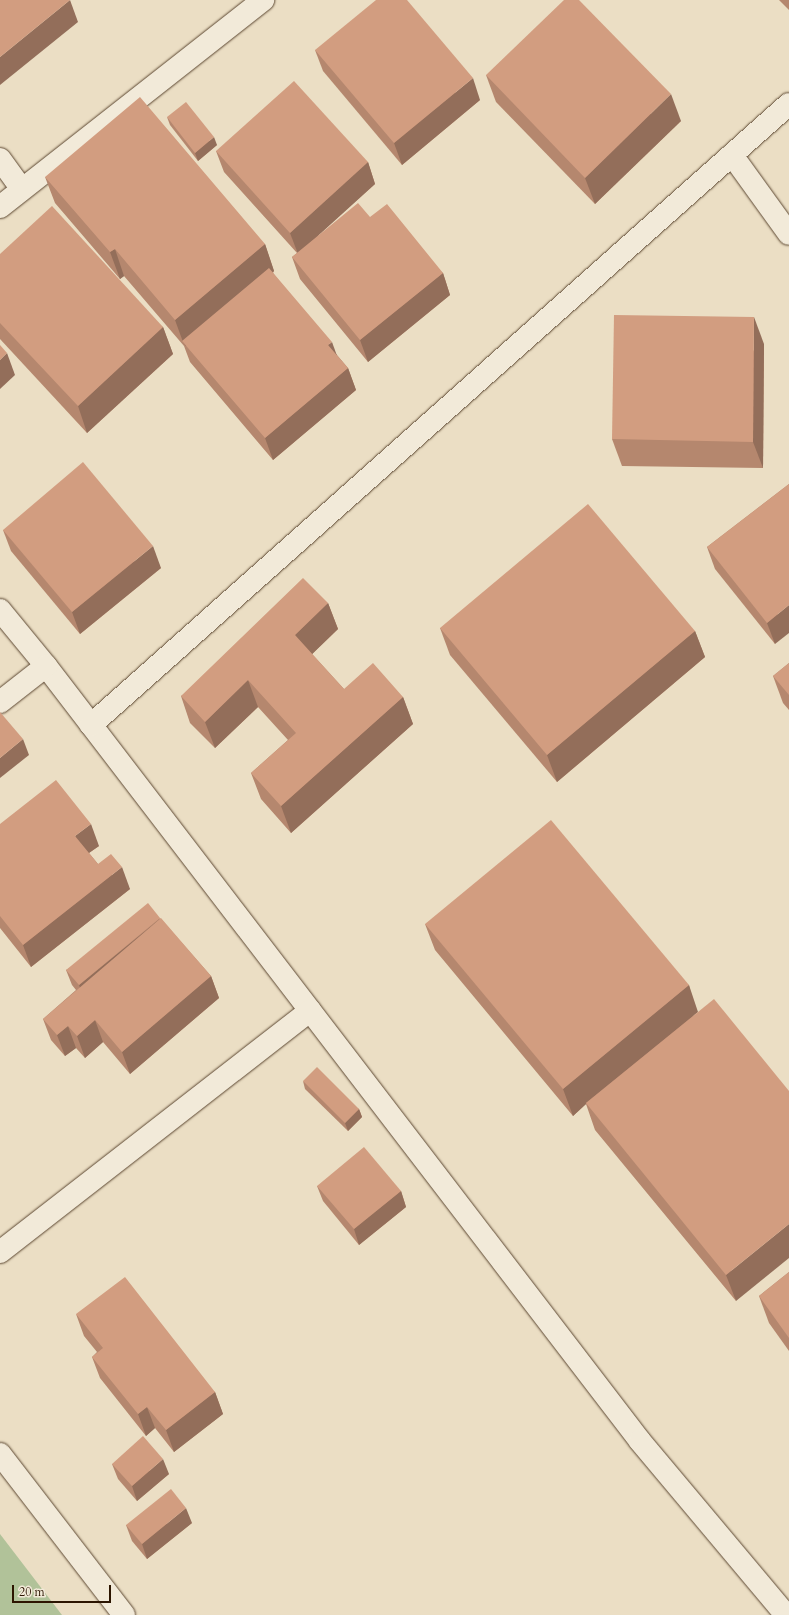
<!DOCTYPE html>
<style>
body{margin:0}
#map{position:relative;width:789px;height:1615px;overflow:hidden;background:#ebdec4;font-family:Cardo,serif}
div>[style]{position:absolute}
.green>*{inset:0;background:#b1c299}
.roads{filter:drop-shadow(0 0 1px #5c4731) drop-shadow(0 0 1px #5c4731)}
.minor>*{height:22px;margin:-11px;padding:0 11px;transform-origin:11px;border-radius:11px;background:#f2ead9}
.wall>*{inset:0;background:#b5876e}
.shaded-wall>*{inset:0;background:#936e5a}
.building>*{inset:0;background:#d29d80}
span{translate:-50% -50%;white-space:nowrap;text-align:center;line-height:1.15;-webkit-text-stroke:3px #f2ead9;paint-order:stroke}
.scale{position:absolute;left:12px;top:1585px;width:99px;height:18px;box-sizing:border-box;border:2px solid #2c1500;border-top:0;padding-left:5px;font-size:12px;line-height:14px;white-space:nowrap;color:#2c1500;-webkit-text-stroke:3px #f2ead9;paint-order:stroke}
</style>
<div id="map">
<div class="green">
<div style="clip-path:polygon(0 1534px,62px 1615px,0 1615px)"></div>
</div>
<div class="roads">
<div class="minor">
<div style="left:732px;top:155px;width:97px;rotate:54.2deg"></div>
<div style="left:0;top:159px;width:37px;rotate:54deg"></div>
<div style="left:0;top:207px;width:335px;rotate:-38.2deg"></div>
<div style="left:0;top:610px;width:72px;rotate:50.6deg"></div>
<div style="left:46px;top:666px;width:976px;rotate:52.53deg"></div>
<div style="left:640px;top:1441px;width:227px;rotate:50deg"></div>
<div style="left:0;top:702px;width:58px;rotate:-38deg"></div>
<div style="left:91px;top:725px;width:934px;rotate:-41.66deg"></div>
<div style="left:0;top:1252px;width:393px;rotate:-37.9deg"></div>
<div style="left:0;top:1454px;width:203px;rotate:52.4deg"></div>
</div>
</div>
<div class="wall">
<div style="clip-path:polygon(779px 0,789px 0,789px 10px)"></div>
<div style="clip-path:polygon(315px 50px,480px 100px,402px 165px,323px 71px)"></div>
<div style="clip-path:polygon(486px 75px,681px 121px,595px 204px,496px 102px)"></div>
<div style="clip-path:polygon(167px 117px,217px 145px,198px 161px,170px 125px)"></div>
<div style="clip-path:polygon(216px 151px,368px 162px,375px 184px,317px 236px,370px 217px,443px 273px,450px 295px,368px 362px,300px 279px,292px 257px,297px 253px,224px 172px)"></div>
<div style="clip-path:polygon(45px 177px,265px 244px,274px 271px,273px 273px,337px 355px,348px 368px,356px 390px,273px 460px,190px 362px,184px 346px,124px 276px,120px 279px,55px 203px)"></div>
<div style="clip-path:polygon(0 254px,163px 327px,173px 354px,87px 433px,0 339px)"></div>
<div style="clip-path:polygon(764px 344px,763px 468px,622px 466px,612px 439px)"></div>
<div style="clip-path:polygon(789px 484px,775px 644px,715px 569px,707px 547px)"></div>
<div style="clip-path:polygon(3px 530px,161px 568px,80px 634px,11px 551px)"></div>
<div style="clip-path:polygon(328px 603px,338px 629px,312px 654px,344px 689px,403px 697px,413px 724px,291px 833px,261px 799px,251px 773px,288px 740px,258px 707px,215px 748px,190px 723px,181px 696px)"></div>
<div style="clip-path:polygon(440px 628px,695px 631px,705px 657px,557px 782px,450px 655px)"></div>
<div style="clip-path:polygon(789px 663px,789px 710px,783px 703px,773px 676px)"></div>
<div style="clip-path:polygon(0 824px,99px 846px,89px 853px,98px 864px,130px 889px,31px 967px,0 928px)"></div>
<div style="clip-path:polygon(160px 918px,211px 976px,219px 998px,130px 1074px,103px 1042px,85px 1058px,76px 1048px,65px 1056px,51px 1040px,43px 1019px,76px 990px,72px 985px,66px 970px)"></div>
<div style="clip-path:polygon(425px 924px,689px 985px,736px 1301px,595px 1130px,586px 1104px,573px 1116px,435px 950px)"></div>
<div style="clip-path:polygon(303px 1081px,359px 1109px,362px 1117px,348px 1131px,305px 1089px)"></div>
<div style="clip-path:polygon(317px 1186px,401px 1191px,406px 1207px,359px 1245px,323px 1201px)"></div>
<div style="clip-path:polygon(789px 1272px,789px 1351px,769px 1323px,759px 1296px)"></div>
<div style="clip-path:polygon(76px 1314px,215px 1392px,223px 1414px,174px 1452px,155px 1428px,146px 1436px,100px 1378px,92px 1357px,97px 1352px,84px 1336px)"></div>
<div style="clip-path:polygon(112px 1464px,169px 1474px,137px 1501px,118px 1479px)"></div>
<div style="clip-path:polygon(192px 1523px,147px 1559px,132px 1541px,126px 1525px)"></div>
</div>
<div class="shaded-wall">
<div style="clip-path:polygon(70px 0,78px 22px,0 85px,0 57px)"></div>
<div style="clip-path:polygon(473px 78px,480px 100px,402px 165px,394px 143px)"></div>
<div style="clip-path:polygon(671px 94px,681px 121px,595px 204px,585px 178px)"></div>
<div style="clip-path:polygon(214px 137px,217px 145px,198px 161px,195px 153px)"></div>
<div style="clip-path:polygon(368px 162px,375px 184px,298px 254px,290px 233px)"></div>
<div style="clip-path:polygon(265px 244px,274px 271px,186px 346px,183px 342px,175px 320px)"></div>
<div style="clip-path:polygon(115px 249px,124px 276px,120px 279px,110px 252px)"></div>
<div style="clip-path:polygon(443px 273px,450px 295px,368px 362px,360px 340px)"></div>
<div style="clip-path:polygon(754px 317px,764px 344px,763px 468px,753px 442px)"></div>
<div style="clip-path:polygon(163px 327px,173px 354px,87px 433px,78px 406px)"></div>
<div style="clip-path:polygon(332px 342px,340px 364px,328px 345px)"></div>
<div style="clip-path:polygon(7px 353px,15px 375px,0 389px,0 360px)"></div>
<div style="clip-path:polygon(348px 368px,356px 390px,273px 460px,265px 438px)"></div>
<div style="clip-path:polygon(153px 546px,161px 568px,80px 634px,72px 612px)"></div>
<div style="clip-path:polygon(328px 603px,338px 629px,304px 662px,295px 635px)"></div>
<div style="clip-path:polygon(789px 605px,789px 633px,775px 644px,767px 623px)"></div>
<div style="clip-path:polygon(695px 631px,705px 657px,557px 782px,547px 755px)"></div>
<div style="clip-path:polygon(248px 680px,258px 707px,215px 748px,205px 722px)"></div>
<div style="clip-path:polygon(403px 697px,413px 724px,291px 833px,281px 806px)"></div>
<div style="clip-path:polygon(23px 739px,29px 755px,0 778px,0 758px)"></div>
<div style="clip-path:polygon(91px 824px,99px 846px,83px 857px,75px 836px)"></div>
<div style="clip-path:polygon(122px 867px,130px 889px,31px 967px,23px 945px)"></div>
<div style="clip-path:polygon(160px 919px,84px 1000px,79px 985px)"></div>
<div style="clip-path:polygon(211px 976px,219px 998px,130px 1074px,122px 1052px)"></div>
<div style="clip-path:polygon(689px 985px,698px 1012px,586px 1103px,586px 1104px,573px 1116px,563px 1089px)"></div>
<div style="clip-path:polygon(95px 1020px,103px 1042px,85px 1058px,77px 1036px)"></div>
<div style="clip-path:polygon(68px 1026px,76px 1048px,65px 1056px,57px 1035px)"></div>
<div style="clip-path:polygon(359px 1109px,362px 1117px,348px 1131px,345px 1123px)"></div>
<div style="clip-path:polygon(401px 1191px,406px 1207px,359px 1245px,354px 1229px)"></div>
<div style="clip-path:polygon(789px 1224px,789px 1258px,736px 1301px,726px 1275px)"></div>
<div style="clip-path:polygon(215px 1392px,223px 1414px,174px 1452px,166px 1430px)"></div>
<div style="clip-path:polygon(147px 1407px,155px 1428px,146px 1436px,138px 1414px)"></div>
<div style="clip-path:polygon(163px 1459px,169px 1474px,137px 1501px,132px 1486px)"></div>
<div style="clip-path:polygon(186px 1508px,192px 1523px,147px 1559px,142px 1544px)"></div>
</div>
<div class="building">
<div style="clip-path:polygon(0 0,70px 0,0 57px)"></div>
<div style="clip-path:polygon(376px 0,407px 0,473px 78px,394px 143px,315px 50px)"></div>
<div style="clip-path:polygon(564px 0,579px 0,671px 94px,585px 178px,486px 75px)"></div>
<div style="clip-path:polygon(294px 81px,368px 162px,290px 233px,216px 151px)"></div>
<div style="clip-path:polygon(140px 97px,265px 244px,175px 320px,115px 249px,110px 252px,45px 177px)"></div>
<div style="clip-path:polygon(186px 102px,214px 137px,195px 153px,167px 117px)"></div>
<div style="clip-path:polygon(358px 203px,370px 217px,387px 204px,443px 273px,360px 340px,292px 257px)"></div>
<div style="clip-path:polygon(52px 206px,163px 327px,78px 406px,0 323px,0 254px)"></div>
<div style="clip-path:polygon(269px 268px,332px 342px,328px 345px,348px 368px,265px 438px,182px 341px)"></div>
<div style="clip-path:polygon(614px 315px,754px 317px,753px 442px,612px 439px)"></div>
<div style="clip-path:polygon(0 345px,7px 353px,0 360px)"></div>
<div style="clip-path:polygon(83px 462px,153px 546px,72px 612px,3px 530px)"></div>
<div style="clip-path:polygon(789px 484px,789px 605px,767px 623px,707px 547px)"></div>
<div style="clip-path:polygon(588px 504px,695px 631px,547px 755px,440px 628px)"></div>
<div style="clip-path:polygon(303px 578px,328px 603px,295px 635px,344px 689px,373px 663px,403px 697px,281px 806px,251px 773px,296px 733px,248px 680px,205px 722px,181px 696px)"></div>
<div style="clip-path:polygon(789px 663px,789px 695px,773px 676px)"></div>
<div style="clip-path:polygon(0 712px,23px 739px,0 758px)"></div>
<div style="clip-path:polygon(56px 780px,91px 824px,75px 836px,98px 864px,111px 854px,122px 867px,23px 945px,0 916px,0 824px)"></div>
<div style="clip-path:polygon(551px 820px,689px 985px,563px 1089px,425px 924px)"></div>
<div style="clip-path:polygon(148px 903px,160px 918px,79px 985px,66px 970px)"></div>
<div style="clip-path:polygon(161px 918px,211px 976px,122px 1052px,95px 1020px,77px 1036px,68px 1026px,57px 1035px,43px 1019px)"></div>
<div style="clip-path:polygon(714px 999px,789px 1091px,789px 1224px,726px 1275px,586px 1103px)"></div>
<div style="clip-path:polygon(317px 1067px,359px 1109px,345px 1123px,303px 1081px)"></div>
<div style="clip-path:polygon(364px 1147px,401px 1191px,354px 1229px,317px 1186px)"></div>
<div style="clip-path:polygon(789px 1272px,789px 1338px,759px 1296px)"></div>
<div style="clip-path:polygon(125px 1277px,215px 1392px,166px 1430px,147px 1407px,138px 1414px,92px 1357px,103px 1348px,76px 1314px)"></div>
<div style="clip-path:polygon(143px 1436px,163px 1459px,132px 1486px,112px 1464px)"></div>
<div style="clip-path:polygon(171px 1489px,186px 1508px,142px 1544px,126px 1525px)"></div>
</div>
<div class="scale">20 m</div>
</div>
